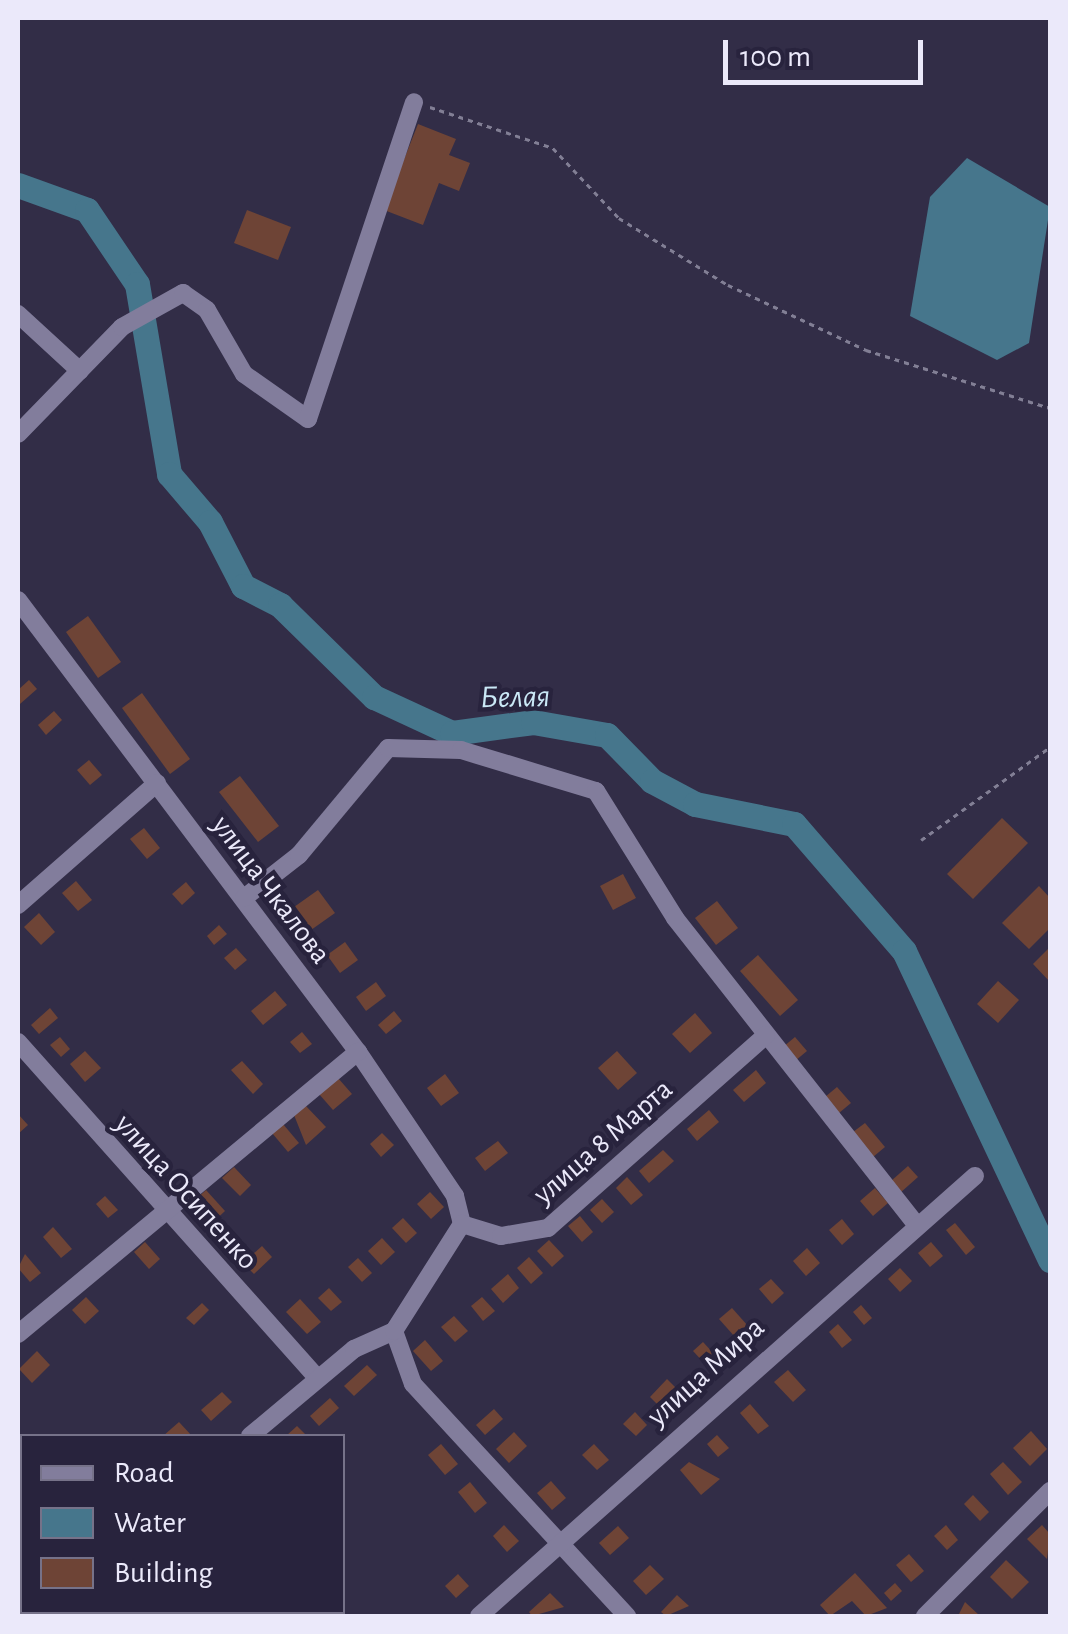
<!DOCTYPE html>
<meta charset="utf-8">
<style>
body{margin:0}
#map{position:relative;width:1068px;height:1634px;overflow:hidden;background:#322d47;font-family:"Alegreya Sans",sans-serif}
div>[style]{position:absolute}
.water>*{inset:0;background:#46768c}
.river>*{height:25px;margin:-12.5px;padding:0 12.5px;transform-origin:12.5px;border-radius:12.5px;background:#46768c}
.building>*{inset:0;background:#6e4436}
.path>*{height:2.5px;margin-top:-1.25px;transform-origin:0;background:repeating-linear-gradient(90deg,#827f95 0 5px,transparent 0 10px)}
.minor>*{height:18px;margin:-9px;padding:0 9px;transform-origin:9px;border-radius:9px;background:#827d9c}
span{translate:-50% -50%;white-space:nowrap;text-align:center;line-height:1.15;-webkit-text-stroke:9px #28233d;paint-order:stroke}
.street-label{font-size:30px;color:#ebe9fa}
.water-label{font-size:32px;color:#cae8f6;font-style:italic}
.frame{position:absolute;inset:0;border:20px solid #ebe9fa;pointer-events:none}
.legend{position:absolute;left:20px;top:1434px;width:325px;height:180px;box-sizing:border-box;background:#28233d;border:2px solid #767289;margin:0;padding:12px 18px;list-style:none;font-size:30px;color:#ebe9fa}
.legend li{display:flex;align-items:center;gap:20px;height:50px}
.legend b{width:50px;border:2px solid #767289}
.scale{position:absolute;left:723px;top:40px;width:200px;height:45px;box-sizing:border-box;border:5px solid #ebe9fa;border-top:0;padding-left:12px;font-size:30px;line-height:35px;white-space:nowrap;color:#ebe9fa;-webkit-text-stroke:8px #28233d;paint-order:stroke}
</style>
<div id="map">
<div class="water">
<div style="clip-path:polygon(967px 158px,1050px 207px,1029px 343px,997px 360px,910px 316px,930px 197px)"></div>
</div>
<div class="river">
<div style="left:18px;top:185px;width:73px;rotate:19.9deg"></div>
<div style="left:87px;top:210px;width:89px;rotate:56deg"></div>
<div style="left:137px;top:284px;width:193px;rotate:80.4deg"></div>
<div style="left:169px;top:474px;width:63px;rotate:49.5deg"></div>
<div style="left:210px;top:522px;width:72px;rotate:62.7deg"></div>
<div style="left:243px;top:586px;width:42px;rotate:27.2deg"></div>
<div style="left:280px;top:605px;width:132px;rotate:44.4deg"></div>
<div style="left:374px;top:697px;width:86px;rotate:24.8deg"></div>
<div style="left:452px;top:733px;width:82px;rotate:-7.7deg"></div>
<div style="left:533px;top:722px;width:75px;rotate:10deg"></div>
<div style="left:607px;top:735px;width:64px;rotate:45.6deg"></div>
<div style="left:652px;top:781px;width:49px;rotate:28.1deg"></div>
<div style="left:695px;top:804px;width:101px;rotate:11.4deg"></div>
<div style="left:794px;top:824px;width:168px;rotate:49.1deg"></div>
<div style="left:904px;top:951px;width:342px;rotate:64.7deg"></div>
</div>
<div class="building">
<div style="clip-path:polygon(418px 124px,456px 139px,449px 155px,470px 163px,459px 191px,439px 183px,423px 225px,384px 210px)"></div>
<div style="clip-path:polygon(247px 210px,291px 227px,278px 260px,234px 243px)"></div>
<div style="clip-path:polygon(88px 616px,121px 662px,98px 678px,66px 632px)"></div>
<div style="clip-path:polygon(29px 680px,37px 689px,20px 704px,18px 690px)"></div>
<div style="clip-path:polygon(142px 693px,190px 759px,170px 774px,122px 708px)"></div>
<div style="clip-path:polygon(54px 711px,62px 720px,46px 735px,38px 725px)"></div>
<div style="clip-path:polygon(89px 760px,102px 775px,90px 785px,77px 770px)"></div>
<div style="clip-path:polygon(240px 776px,279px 826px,258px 842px,219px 792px)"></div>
<div style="clip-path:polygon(1002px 818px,1028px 843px,973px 899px,947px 874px)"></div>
<div style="clip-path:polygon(144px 828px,160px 848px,147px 859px,130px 839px)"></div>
<div style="clip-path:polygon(623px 874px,636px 898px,613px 910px,600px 886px)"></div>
<div style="clip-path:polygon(76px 881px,92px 900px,78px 911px,62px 893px)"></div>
<div style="clip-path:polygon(186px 882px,195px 893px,182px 905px,172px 894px)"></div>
<div style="clip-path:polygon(1039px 886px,1050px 898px,1050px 928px,1029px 949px,1002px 923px)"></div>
<div style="clip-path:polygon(318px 890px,335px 913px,311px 930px,294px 907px)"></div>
<div style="clip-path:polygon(717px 901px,738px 928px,716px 945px,695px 918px)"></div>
<div style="clip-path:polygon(39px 913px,55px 932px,41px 945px,24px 927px)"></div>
<div style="clip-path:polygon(219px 925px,227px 934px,214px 945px,207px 936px)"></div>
<div style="clip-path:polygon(345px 942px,358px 960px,340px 973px,327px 955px)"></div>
<div style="clip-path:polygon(1050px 947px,1050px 982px,1033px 964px)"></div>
<div style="clip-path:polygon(236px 948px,247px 960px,235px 970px,224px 958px)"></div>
<div style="clip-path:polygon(758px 955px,798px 1000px,780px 1016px,740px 971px)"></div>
<div style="clip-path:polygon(998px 981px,1019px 1000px,998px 1023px,977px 1004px)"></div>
<div style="clip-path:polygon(376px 982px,386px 996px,366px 1011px,356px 997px)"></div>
<div style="clip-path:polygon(275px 991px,287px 1005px,263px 1025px,251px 1011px)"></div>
<div style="clip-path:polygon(50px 1008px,58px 1018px,39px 1034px,31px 1025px)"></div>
<div style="clip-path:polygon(394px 1011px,402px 1021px,386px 1034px,378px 1025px)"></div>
<div style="clip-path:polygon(695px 1013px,712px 1033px,690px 1053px,672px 1034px)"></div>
<div style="clip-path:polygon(302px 1032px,312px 1044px,300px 1053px,290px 1042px)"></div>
<div style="clip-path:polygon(60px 1037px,70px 1049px,61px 1057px,50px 1045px)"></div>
<div style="clip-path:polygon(795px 1037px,807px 1051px,795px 1061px,783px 1047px)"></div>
<div style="clip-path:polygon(85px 1051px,101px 1068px,85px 1082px,70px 1064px)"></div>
<div style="clip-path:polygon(617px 1051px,637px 1073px,618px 1090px,598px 1068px)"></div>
<div style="clip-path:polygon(242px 1061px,263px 1084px,253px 1094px,231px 1070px)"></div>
<div style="clip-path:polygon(756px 1070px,766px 1083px,744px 1102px,733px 1090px)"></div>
<div style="clip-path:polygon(445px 1074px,459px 1093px,441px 1106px,427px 1088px)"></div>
<div style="clip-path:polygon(338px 1078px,352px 1094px,333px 1110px,319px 1094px)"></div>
<div style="clip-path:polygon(837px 1087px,851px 1103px,839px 1113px,825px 1097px)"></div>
<div style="clip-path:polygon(305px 1105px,326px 1127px,306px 1145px,294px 1115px)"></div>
<div style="clip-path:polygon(709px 1110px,719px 1122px,697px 1141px,687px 1129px)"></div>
<div style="clip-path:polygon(18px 1114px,28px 1125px,18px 1134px)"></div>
<div style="clip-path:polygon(865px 1123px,885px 1147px,873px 1157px,853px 1132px)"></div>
<div style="clip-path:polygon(283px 1124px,299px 1143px,288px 1152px,272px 1133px)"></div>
<div style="clip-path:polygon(382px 1133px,394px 1145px,381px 1157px,370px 1144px)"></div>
<div style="clip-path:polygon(498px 1141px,508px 1153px,485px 1171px,475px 1158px)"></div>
<div style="clip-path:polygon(156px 1148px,169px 1164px,158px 1173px,145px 1157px)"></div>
<div style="clip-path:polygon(663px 1150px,674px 1161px,649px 1183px,639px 1171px)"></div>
<div style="clip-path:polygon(908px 1166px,918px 1177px,900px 1193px,891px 1181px)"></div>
<div style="clip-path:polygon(234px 1167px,251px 1185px,240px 1196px,222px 1178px)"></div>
<div style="clip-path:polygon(627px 1177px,643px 1195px,631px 1205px,616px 1188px)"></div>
<div style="clip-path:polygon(875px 1188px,888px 1203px,873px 1216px,860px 1201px)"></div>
<div style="clip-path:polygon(206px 1190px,225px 1211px,210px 1225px,191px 1204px)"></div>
<div style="clip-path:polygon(430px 1192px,444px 1207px,431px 1219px,417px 1204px)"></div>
<div style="clip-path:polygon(105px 1196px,118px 1210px,108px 1218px,96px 1204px)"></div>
<div style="clip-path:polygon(602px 1199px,614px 1212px,602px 1223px,590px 1210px)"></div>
<div style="clip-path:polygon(580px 1216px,593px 1232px,582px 1242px,568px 1226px)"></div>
<div style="clip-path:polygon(403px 1218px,417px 1233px,406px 1243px,392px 1228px)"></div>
<div style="clip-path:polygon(842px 1219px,854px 1234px,842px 1245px,829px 1230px)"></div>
<div style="clip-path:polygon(955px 1223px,975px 1247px,966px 1255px,946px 1230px)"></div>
<div style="clip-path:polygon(53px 1227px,72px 1249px,61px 1258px,43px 1237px)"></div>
<div style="clip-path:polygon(382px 1238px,395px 1252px,381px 1265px,368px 1251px)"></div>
<div style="clip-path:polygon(549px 1240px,564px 1256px,552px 1267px,537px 1251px)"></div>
<div style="clip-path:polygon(145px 1242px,160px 1259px,149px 1269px,134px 1252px)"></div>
<div style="clip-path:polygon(931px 1242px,943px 1256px,930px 1267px,918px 1253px)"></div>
<div style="clip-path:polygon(262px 1246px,272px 1257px,254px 1274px,243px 1263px)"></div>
<div style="clip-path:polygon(807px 1248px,820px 1263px,806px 1276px,793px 1261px)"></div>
<div style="clip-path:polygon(25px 1254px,41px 1273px,30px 1282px,18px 1268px)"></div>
<div style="clip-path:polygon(529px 1257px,543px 1273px,531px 1284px,517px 1268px)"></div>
<div style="clip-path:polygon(358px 1258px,372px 1273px,362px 1282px,348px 1267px)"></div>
<div style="clip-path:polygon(900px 1268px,912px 1281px,900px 1292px,888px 1279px)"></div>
<div style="clip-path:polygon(508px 1274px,519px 1288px,503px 1303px,491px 1289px)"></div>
<div style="clip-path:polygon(771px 1279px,784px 1293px,772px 1304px,759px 1289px)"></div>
<div style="clip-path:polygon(329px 1288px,342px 1302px,331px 1311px,318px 1298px)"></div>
<div style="clip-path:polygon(86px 1297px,99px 1311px,85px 1324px,72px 1310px)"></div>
<div style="clip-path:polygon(482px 1297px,495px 1311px,483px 1321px,471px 1306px)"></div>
<div style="clip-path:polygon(300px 1299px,321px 1322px,307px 1334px,286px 1312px)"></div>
<div style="clip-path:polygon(202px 1303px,209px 1310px,194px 1325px,186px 1318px)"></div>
<div style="clip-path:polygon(861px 1305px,872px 1318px,864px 1325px,853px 1312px)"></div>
<div style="clip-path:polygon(732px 1308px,748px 1326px,735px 1337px,719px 1319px)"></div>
<div style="clip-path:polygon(454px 1316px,468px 1331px,455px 1342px,441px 1327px)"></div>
<div style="clip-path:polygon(838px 1324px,852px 1340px,842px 1348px,829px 1332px)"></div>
<div style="clip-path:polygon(425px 1340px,443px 1361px,431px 1371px,413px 1351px)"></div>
<div style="clip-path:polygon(703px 1342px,715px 1355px,706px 1365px,693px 1351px)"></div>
<div style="clip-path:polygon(37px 1351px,50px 1365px,32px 1383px,19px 1369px)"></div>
<div style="clip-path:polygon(367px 1365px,377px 1375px,354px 1396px,344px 1386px)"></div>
<div style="clip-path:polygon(788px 1370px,806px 1390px,793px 1402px,774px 1382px)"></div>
<div style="clip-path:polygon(667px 1379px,678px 1390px,661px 1408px,650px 1397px)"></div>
<div style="clip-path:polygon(222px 1392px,232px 1402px,211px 1421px,201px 1410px)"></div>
<div style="clip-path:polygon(330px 1398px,339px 1408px,319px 1426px,310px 1416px)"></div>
<div style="clip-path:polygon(750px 1404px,769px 1426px,758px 1434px,740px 1413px)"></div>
<div style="clip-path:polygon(494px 1409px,503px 1419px,485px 1435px,476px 1425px)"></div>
<div style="clip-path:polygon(635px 1412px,647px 1425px,636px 1436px,623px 1424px)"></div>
<div style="clip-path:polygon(179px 1422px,192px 1436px,163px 1436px)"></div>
<div style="clip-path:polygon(297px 1426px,307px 1436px,286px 1436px)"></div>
<div style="clip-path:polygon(1031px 1431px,1047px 1449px,1030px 1466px,1013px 1448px)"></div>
<div style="clip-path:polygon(514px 1432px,527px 1446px,509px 1463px,496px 1449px)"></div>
<div style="clip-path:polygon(717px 1435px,729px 1448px,718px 1457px,707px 1444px)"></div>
<div style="clip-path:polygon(441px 1444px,458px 1464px,445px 1475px,428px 1455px)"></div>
<div style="clip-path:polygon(594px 1444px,609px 1460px,597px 1470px,582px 1455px)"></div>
<div style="clip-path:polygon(689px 1462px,720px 1479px,701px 1495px,680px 1470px)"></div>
<div style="clip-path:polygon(1003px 1462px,1022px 1482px,1008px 1495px,990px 1474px)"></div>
<div style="clip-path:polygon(551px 1481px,566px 1498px,552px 1510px,537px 1493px)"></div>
<div style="clip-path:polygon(470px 1482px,487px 1503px,475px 1513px,458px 1492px)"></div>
<div style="clip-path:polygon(973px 1495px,989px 1512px,980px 1521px,964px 1504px)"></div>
<div style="clip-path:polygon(504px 1525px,519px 1541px,507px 1552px,493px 1536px)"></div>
<div style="clip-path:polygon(946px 1525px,958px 1540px,947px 1550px,934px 1536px)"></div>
<div style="clip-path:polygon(1042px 1525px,1050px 1534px,1047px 1559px,1027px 1539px)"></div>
<div style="clip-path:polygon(618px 1526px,629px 1538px,610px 1555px,599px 1543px)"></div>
<div style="clip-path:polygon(909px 1554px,924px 1571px,911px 1582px,896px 1565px)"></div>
<div style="clip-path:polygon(1006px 1560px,1029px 1582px,1012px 1599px,990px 1577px)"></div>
<div style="clip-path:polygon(650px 1565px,664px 1579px,646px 1595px,633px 1581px)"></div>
<div style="clip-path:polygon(855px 1573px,887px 1608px,866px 1616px,852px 1601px,830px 1616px,820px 1605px)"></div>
<div style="clip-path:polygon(458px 1574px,469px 1586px,456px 1598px,445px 1586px)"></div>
<div style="clip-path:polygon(895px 1583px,902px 1591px,891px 1601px,884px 1593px)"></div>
<div style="clip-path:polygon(550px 1593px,564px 1607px,532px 1616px,529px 1612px)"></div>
<div style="clip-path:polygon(677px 1595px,689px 1606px,666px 1616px,661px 1612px)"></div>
<div style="clip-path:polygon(965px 1602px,980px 1616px,958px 1616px)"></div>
<div style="clip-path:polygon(89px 1612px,107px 1612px,111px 1616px,84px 1616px)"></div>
</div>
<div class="path">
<div style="left:430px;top:107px;width:130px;rotate:18.4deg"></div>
<div style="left:553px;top:148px;width:96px;rotate:46.7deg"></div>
<div style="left:619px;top:218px;width:128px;rotate:31.6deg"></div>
<div style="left:728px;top:285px;width:153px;rotate:25.2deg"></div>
<div style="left:866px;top:350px;width:193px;rotate:17.5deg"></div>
<div style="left:921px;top:840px;width:159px;rotate:-35.8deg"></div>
</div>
<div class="minor">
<div style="left:18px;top:314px;width:84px;rotate:42.6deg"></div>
<div style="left:18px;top:434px;width:149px;rotate:-45.8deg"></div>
<div style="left:122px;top:327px;width:70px;rotate:-29.1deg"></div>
<div style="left:183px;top:293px;width:29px;rotate:35deg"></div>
<div style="left:207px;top:310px;width:74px;rotate:60deg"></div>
<div style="left:244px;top:374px;width:78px;rotate:35.1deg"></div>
<div style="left:308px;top:419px;width:334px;rotate:-71.5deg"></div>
<div style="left:18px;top:600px;width:566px;rotate:53.05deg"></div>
<div style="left:358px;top:1052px;width:174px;rotate:56deg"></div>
<div style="left:455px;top:1196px;width:29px;rotate:76deg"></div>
<div style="left:244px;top:898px;width:70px;rotate:-38deg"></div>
<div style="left:299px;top:855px;width:139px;rotate:-50.2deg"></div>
<div style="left:388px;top:748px;width:73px;rotate:1.6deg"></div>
<div style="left:461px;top:750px;width:141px;rotate:16.9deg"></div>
<div style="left:596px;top:791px;width:150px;rotate:58.1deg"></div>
<div style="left:675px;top:918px;width:387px;rotate:51.8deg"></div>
<div style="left:18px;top:905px;width:185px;rotate:-41.3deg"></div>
<div style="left:18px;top:1042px;width:448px;rotate:48.3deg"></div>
<div style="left:462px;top:1224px;width:41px;rotate:17.1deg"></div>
<div style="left:501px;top:1236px;width:48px;rotate:-9.7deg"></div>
<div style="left:548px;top:1228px;width:291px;rotate:-41.5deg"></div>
<div style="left:394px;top:1331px;width:56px;rotate:70.3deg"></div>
<div style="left:413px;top:1384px;width:316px;rotate:47.3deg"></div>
<div style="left:18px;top:1334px;width:442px;rotate:-39.7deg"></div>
<div style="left:250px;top:1436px;width:136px;rotate:-39.9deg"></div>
<div style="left:354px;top:1349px;width:44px;rotate:-24.2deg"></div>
<div style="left:394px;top:1331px;width:127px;rotate:-57.6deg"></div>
<div style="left:51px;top:1616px;width:7px;rotate:-34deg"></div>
<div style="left:479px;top:1616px;width:663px;rotate:-41.58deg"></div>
<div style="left:925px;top:1616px;width:177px;rotate:-45deg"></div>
</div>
<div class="street-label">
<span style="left:271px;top:890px;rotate:53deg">улица Чкалова</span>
<span style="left:603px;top:1142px;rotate:-41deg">улица 8 Марта</span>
<span style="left:186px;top:1192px;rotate:48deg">улица Осипенко</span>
<span style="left:706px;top:1372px;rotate:-42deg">улица Мира</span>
</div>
<div class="water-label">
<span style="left:515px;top:697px;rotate:-1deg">Белая</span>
</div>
<div class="frame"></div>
<ul class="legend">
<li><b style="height:12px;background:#827d9c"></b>Road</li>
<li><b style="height:28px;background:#46768c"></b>Water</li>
<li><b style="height:28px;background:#6e4436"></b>Building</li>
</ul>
<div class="scale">100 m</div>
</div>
